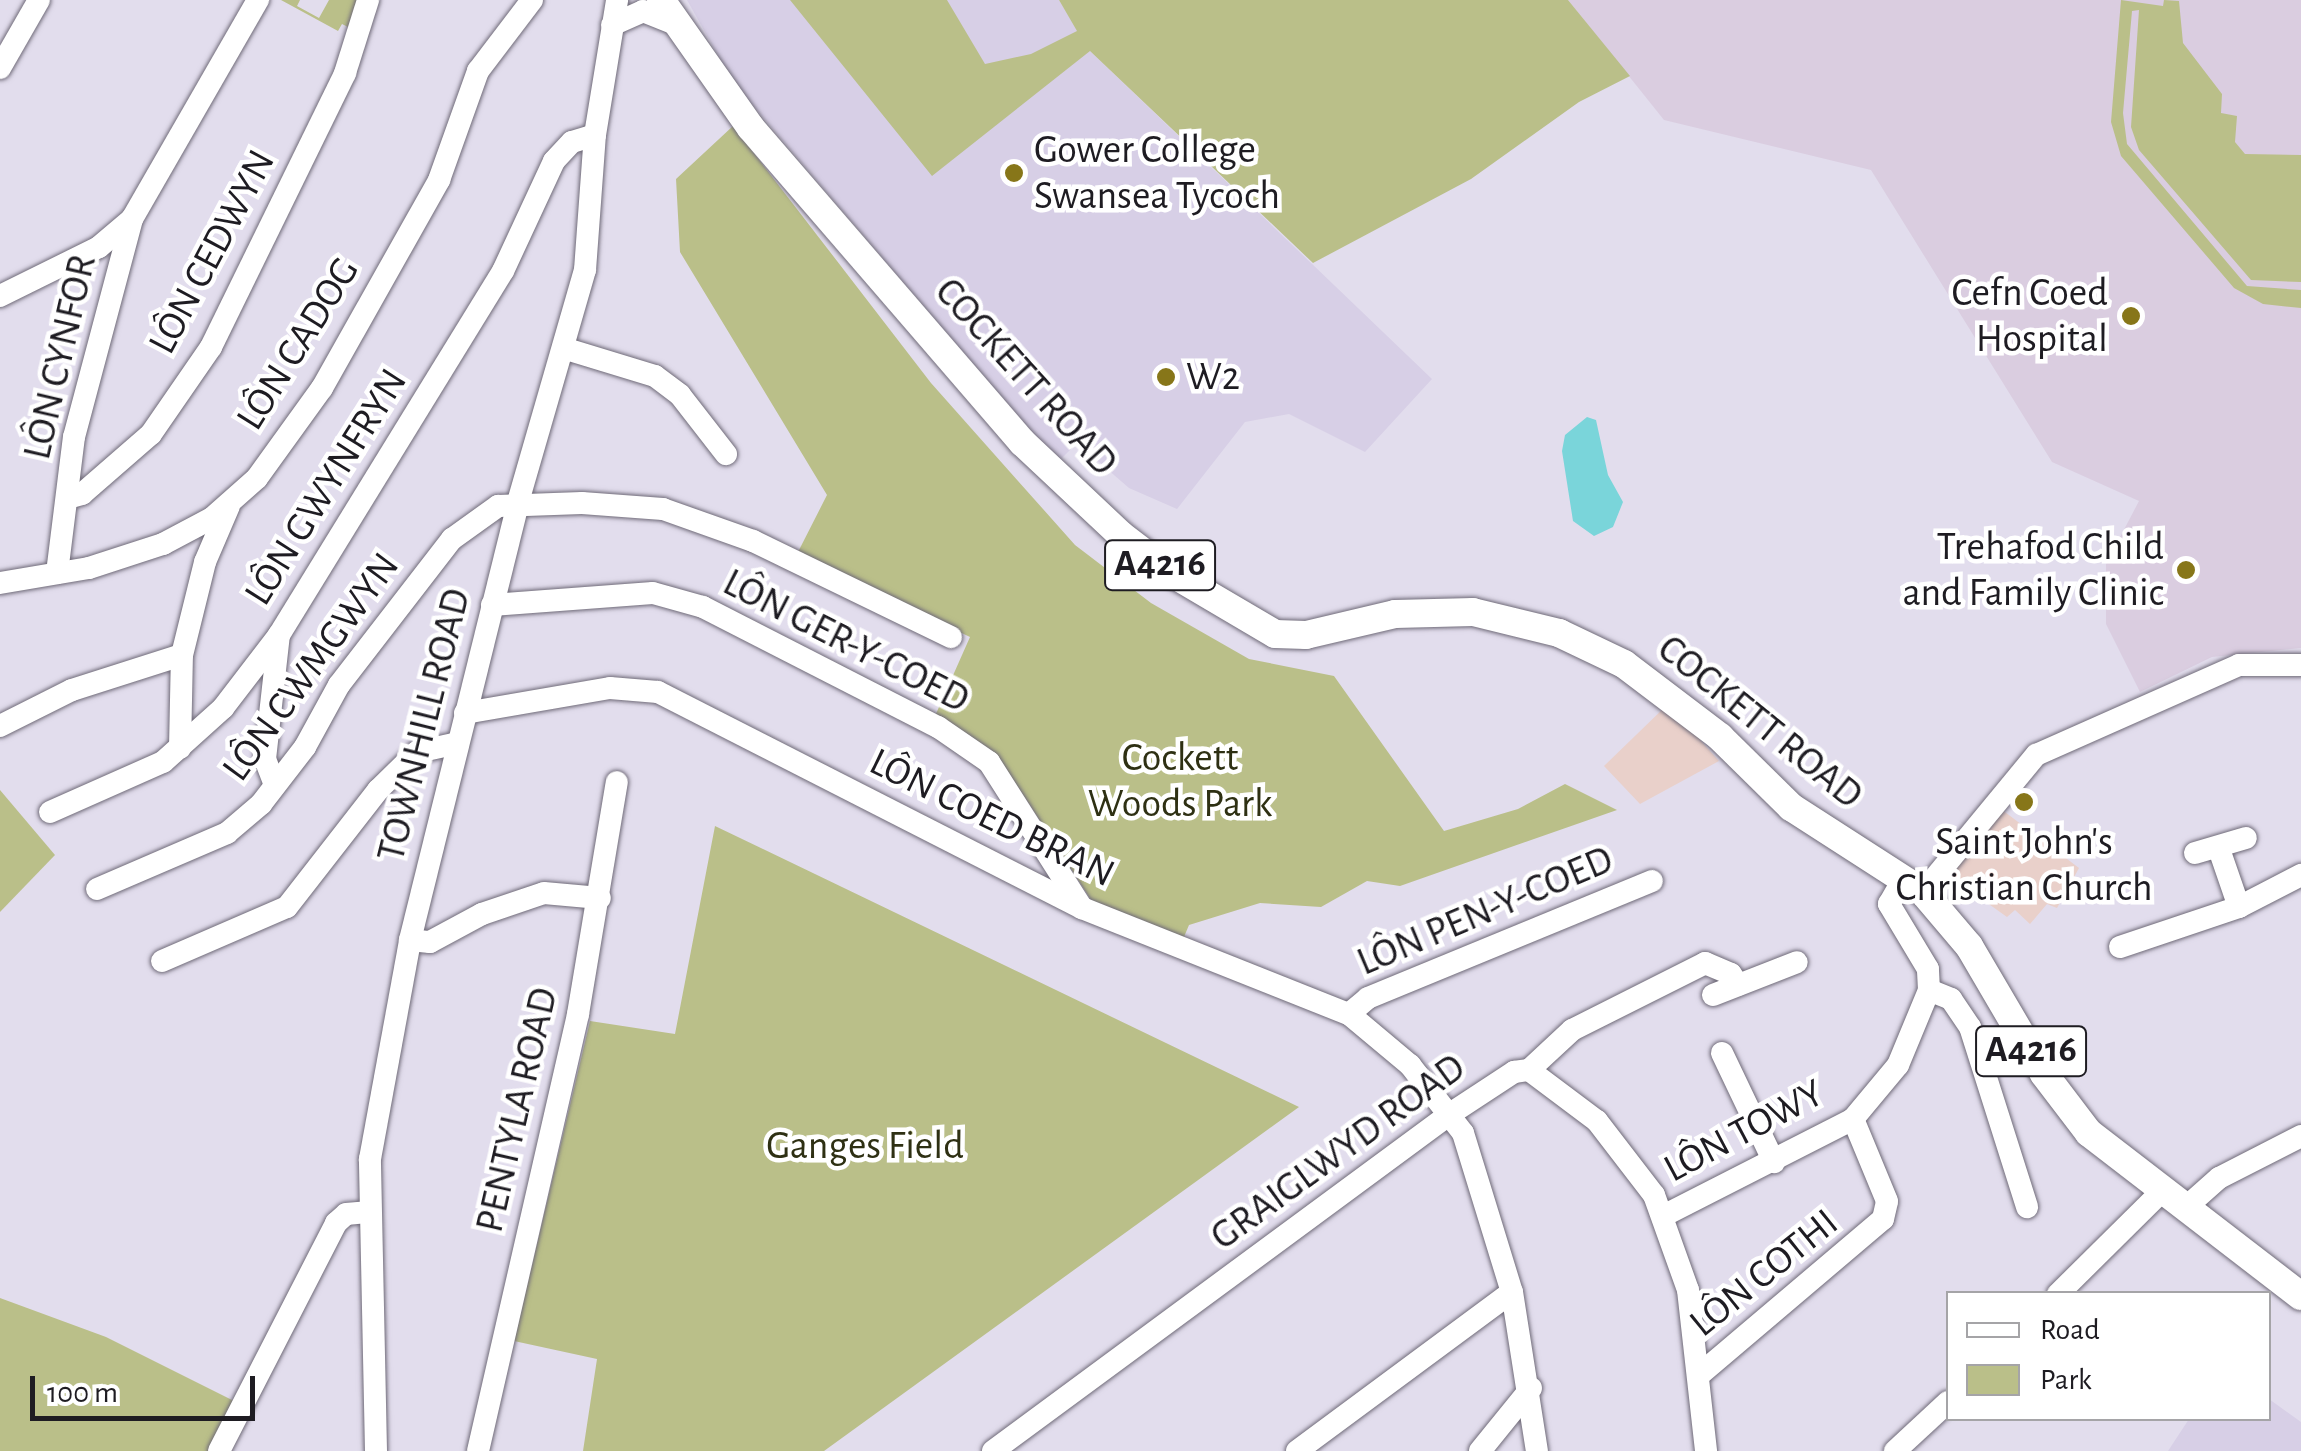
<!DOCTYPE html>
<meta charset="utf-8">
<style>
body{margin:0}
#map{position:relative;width:2301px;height:1451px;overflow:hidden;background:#e2dded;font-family:"Alegreya Sans",sans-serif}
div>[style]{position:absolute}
.commercial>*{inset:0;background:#e9d0ca}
.built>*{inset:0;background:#d7cfe6}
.medical>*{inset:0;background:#dacde0}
.green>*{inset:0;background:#babf89}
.water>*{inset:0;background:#7ad5da}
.roads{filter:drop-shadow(0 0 2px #6f6a78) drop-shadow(0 0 2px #6f6a78)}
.minor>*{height:22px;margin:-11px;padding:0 11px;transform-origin:11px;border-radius:11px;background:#fff}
.major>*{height:28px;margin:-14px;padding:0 14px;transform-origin:14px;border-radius:14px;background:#fff}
.dots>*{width:28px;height:28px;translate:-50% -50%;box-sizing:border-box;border:5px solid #fff;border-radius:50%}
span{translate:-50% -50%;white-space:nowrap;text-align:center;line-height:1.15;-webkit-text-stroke:9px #fff;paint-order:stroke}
.shield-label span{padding:2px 8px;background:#fff;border:2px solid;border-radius:8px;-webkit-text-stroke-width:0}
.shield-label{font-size:38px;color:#1e1c22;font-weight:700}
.poi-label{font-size:40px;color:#1e1c22}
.left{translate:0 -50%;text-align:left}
.right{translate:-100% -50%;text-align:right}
.street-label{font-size:40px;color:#1e1c22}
.park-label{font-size:40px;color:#2e3013}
.legend{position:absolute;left:1946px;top:1291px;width:325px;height:130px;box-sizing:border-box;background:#fff;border:2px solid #a5a4a7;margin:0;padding:12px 18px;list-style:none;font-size:30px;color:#1e1c22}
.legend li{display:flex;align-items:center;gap:20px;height:50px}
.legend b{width:50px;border:2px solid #a5a4a7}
.scale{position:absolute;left:30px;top:1376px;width:225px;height:45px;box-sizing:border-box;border:5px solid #1e1c22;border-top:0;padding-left:12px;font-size:30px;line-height:35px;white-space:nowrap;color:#1e1c22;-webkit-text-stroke:8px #fff;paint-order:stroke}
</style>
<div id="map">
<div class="commercial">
<div style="clip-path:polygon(1668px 704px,1719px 761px,1640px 804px,1604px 766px)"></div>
<div style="clip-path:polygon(1993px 803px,2079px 868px,2057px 908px,2047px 904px,2030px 924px,2015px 910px,2007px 917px,1941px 870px)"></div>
</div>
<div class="built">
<div style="clip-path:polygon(687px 0,1059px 0,1090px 51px,1432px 379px,1365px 452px,1289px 414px,1245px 422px,1177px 509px,1129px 488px,1077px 443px,1057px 463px,733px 82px)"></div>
<div style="clip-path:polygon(2269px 1399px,2301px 1422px,2301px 1451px,2168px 1451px,2189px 1419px,2268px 1418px)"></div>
</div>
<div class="medical">
<div style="clip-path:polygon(1568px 0,2301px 0,2301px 648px,2212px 657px,2140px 692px,2106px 624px,2106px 564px,2139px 501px,2052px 462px,1871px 170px,1664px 120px)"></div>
</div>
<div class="green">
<div style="clip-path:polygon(281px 0,300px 0,297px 6px,319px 18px,329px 0,359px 0,354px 30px,342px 24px,338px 31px)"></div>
<div style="clip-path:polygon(790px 0,947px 0,985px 64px,1031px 54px,1077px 31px,1059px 0,1568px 0,1630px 76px,1579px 102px,1471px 179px,1313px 263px,1090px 51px,932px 176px)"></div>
<div style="clip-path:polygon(2121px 0,2163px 6px,2164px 0,2179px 1px,2183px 43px,2222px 94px,2221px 113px,2237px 116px,2235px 142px,2245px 154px,2301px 155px,2301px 282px,2251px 280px,2139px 150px,2131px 127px,2139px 10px,2132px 11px,2123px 113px,2127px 144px,2247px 286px,2301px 290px,2301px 308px,2263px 304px,2234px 288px,2121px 156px,2111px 122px)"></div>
<div style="clip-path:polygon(733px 126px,931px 383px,1075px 545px,1151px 603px,1249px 659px,1334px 676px,1444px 831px,1518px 809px,1565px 784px,1617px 810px,1400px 886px,1367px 881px,1321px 907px,1260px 903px,1189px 925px,1181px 944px,1095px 906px,1020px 790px,935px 716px,970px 637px,797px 554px,827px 495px,680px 252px,676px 179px)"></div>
<div style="clip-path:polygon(0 790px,55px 855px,0 912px)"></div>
<div style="clip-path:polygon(715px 826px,1299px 1107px,824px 1451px,583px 1451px,597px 1359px,514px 1341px,590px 1021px,675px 1034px)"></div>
<div style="clip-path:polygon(0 1298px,106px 1337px,236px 1402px,212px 1451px,0 1451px)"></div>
</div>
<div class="water">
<div style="clip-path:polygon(1587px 417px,1596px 420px,1608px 475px,1623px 502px,1613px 527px,1594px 536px,1573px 521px,1562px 451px,1565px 435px)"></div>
</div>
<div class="roads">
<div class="minor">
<div style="left:612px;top:25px;width:34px;rotate:-24deg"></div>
<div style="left:643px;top:11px;width:35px;rotate:22deg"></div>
<div style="left:0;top:68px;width:78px;rotate:-60.2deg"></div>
<div style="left:0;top:296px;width:110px;rotate:-26.3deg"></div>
<div style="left:99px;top:247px;width:43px;rotate:-40.3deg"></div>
<div style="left:132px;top:219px;width:253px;rotate:-60.1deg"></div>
<div style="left:563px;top:348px;width:96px;rotate:16.9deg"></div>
<div style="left:655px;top:376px;width:31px;rotate:37deg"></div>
<div style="left:680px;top:395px;width:75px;rotate:52.1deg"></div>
<div style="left:67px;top:498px;width:16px;rotate:-15deg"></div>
<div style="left:82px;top:494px;width:91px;rotate:-41deg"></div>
<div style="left:151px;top:434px;width:106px;rotate:-55.4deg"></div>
<div style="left:211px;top:347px;width:305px;rotate:-63.9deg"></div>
<div style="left:345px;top:73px;width:77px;rotate:-72.5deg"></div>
<div style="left:57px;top:573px;width:137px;rotate:-82.9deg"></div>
<div style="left:74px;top:437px;width:226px;rotate:-75.1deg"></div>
<div style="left:0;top:583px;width:90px;rotate:-9.6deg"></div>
<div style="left:89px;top:568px;width:78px;rotate:-18deg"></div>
<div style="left:163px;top:544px;width:55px;rotate:-28deg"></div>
<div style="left:212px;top:518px;width:60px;rotate:-41.6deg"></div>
<div style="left:257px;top:478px;width:111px;rotate:-54.2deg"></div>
<div style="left:322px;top:388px;width:239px;rotate:-60.6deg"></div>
<div style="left:439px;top:180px;width:116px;rotate:-70.3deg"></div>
<div style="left:478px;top:71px;width:89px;rotate:-52.7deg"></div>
<div style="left:492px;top:605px;width:161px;rotate:-4.3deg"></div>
<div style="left:653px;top:593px;width:52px;rotate:15.6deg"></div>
<div style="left:703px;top:607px;width:264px;rotate:27.1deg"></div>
<div style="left:938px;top:727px;width:62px;rotate:34.5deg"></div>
<div style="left:989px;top:762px;width:173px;rotate:57.5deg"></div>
<div style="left:465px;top:713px;width:147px;rotate:-9.8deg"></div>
<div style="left:610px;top:688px;width:48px;rotate:4.8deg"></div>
<div style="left:658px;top:692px;width:476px;rotate:27deg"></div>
<div style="left:1082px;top:908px;width:287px;rotate:21.7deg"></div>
<div style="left:1349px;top:1014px;width:80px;rotate:39.9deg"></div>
<div style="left:1410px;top:1065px;width:86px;rotate:52.1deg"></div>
<div style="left:1463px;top:1133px;width:166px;rotate:72.9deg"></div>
<div style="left:1512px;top:1292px;width:161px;rotate:81.1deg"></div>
<div style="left:0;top:726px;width:80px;rotate:-26.6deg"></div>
<div style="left:72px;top:690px;width:115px;rotate:-17.7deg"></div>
<div style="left:180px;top:748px;width:93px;rotate:-88.8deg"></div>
<div style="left:182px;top:655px;width:96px;rotate:-76.1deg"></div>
<div style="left:205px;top:562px;width:61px;rotate:-66.8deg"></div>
<div style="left:275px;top:785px;width:28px;rotate:-111deg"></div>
<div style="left:265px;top:759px;width:125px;rotate:-83.6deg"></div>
<div style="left:50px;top:812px;width:124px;rotate:-23.9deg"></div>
<div style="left:163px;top:762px;width:81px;rotate:-42deg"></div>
<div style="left:223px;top:708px;width:92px;rotate:-52.5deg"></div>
<div style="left:279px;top:635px;width:427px;rotate:-58.4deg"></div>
<div style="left:503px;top:271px;width:121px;rotate:-65.1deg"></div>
<div style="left:554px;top:161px;width:26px;rotate:-47deg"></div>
<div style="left:572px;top:142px;width:24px;rotate:-17deg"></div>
<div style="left:2219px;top:849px;width:61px;rotate:71deg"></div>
<div style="left:2195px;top:853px;width:53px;rotate:-16.4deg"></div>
<div style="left:97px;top:889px;width:142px;rotate:-23.3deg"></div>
<div style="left:227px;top:833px;width:45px;rotate:-40.5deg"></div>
<div style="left:261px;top:804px;width:72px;rotate:-52.3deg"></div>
<div style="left:305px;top:747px;width:71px;rotate:-61.3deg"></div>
<div style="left:339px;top:685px;width:185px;rotate:-52.3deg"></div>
<div style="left:452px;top:539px;width:57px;rotate:-35.7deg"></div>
<div style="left:498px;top:506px;width:84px;rotate:-2deg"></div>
<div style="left:582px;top:503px;width:81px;rotate:4.2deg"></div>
<div style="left:663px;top:509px;width:96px;rotate:19.6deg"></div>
<div style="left:753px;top:541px;width:220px;rotate:25.9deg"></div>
<div style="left:1923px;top:892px;width:178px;rotate:-50.5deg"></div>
<div style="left:2036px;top:755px;width:222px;rotate:-23.9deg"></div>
<div style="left:2239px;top:665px;width:62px"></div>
<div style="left:410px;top:940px;width:20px;rotate:6deg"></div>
<div style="left:430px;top:942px;width:59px;rotate:-28.3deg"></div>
<div style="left:482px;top:914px;width:65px;rotate:-18.7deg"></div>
<div style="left:544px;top:893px;width:56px;rotate:5.1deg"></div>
<div style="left:2120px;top:947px;width:126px;rotate:-18.6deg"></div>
<div style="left:2239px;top:907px;width:70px;rotate:-27.3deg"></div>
<div style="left:162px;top:961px;width:136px;rotate:-23.4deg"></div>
<div style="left:287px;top:907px;width:148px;rotate:-52.1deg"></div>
<div style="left:378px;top:790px;width:54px;rotate:-44.3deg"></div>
<div style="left:417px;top:752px;width:42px;rotate:-12.4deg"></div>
<div style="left:1929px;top:990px;width:24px;rotate:22deg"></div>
<div style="left:1951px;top:999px;width:34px;rotate:56deg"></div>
<div style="left:1970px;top:1027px;width:189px;rotate:72.4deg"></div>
<div style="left:1713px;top:995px;width:90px;rotate:-21.4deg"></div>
<div style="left:1349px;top:1014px;width:25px;rotate:-40deg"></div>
<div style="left:1368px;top:998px;width:307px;rotate:-22.4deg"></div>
<div style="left:1722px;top:1053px;width:121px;rotate:64.5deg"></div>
<div style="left:1529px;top:1070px;width:85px;rotate:36.9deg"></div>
<div style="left:1597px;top:1121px;width:93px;rotate:52.4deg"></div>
<div style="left:1654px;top:1195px;width:101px;rotate:70.3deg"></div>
<div style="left:1688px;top:1290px;width:162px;rotate:83.6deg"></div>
<div style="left:2184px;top:1209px;width:47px;rotate:-41.5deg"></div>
<div style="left:2219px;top:1178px;width:92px;rotate:-27.1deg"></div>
<div style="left:1663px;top:1216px;width:213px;rotate:-27deg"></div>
<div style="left:1853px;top:1119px;width:70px;rotate:-50.2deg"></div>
<div style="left:1898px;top:1065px;width:81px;rotate:-67.5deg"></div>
<div style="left:1929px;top:990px;width:21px;rotate:-93deg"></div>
<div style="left:1928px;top:969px;width:76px;rotate:-121deg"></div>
<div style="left:1889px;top:904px;width:30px;rotate:-60deg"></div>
<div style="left:2058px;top:1294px;width:145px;rotate:-44.7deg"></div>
<div style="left:1699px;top:1375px;width:241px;rotate:-40.3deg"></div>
<div style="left:1883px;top:1219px;width:18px;rotate:-77deg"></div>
<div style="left:1887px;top:1201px;width:89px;rotate:-112.5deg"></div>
<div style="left:219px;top:1451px;width:256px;rotate:-62.8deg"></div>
<div style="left:336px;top:1223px;width:13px;rotate:-42deg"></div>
<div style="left:346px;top:1214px;width:24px;rotate:-5deg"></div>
<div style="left:376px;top:1451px;width:292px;rotate:-91.2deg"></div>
<div style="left:370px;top:1159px;width:223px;rotate:-79.6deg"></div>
<div style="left:410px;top:940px;width:451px;rotate:-76.1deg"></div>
<div style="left:518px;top:502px;width:241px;rotate:-73.9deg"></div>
<div style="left:585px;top:270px;width:135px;rotate:-85.8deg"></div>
<div style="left:595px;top:135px;width:137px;rotate:-80.7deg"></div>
<div style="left:478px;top:1451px;width:448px;rotate:-77.1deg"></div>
<div style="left:578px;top:1014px;width:235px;rotate:-80.5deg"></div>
<div style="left:993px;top:1451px;width:568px;rotate:-36.41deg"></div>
<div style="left:1450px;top:1114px;width:77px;rotate:-33.3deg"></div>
<div style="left:1514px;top:1072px;width:15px;rotate:-8deg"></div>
<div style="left:1529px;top:1070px;width:59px;rotate:-42.9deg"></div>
<div style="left:1572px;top:1030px;width:149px;rotate:-26.7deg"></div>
<div style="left:1705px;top:963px;width:28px;rotate:23deg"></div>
<div style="left:1731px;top:974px;width:13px;rotate:58deg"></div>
<div style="left:1297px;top:1451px;width:267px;rotate:-36.5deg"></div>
<div style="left:1480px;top:1451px;width:81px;rotate:-51deg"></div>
<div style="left:1895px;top:1451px;width:72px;rotate:-42.8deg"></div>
</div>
<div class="major">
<div style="left:661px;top:0;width:156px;rotate:54.9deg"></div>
<div style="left:751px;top:128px;width:415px;rotate:49.2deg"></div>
<div style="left:1022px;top:442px;width:136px;rotate:43.2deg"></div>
<div style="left:1121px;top:535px;width:59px;rotate:37.5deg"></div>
<div style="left:1168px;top:571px;width:124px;rotate:30.5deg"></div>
<div style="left:1275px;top:634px;width:31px;rotate:2deg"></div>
<div style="left:1306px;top:635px;width:91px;rotate:-13.3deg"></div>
<div style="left:1395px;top:614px;width:78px;rotate:-1.5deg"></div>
<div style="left:1473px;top:612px;width:89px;rotate:13.7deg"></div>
<div style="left:1559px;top:633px;width:72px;rotate:25.5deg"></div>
<div style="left:1624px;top:664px;width:121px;rotate:37.2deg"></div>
<div style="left:1720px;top:737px;width:100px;rotate:44.6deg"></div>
<div style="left:1791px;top:807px;width:157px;rotate:32.8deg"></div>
<div style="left:1923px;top:892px;width:71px;rotate:49.6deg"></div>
<div style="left:1969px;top:946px;width:148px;rotate:59.6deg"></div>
<div style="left:2044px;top:1074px;width:74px;rotate:52.7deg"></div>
<div style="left:2089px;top:1133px;width:267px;rotate:37.6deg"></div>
</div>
</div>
<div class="dots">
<div style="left:1014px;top:173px;background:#877619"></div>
<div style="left:2131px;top:316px;background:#877619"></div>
<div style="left:1166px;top:377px;background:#877619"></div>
<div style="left:2186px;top:570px;background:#877619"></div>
<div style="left:2024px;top:802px;background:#877619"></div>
</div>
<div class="shield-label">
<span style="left:1160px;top:565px">A4216</span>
<span style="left:2031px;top:1051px">A4216</span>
</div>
<div class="poi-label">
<span class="left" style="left:1034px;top:173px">Gower College<br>Swansea Tycoch</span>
<span class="right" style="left:2108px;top:316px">Cefn Coed<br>Hospital</span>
<span class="left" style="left:1186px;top:377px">W2</span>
<span class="right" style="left:2164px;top:570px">Trehafod Child<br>and Family Clinic</span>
<span style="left:2024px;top:865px">Saint John's<br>Christian Church</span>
</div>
<div class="street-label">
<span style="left:212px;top:252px;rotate:-62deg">LÔN CEDWYN</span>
<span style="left:298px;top:344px;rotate:-58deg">LÔN CADOG</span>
<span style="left:60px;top:357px;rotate:-77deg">LÔN CYNFOR</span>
<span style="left:1026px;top:377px;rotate:48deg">COCKETT ROAD</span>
<span style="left:326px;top:487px;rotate:-58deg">LÔN GWYNFRYN</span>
<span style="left:846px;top:641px;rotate:27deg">LÔN GER-Y-COED</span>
<span style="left:311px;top:667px;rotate:-54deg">LÔN CWMGWYN</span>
<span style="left:1760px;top:722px;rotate:39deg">COCKETT ROAD</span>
<span style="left:424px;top:725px;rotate:-76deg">TOWNHILL ROAD</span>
<span style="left:992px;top:818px;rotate:26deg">LÔN COED BRAN</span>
<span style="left:1485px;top:911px;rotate:-23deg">LÔN PEN-Y-COED</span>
<span style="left:517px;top:1110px;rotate:-77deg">PENTYLA ROAD</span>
<span style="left:1744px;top:1131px;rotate:-28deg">LÔN TOWY</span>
<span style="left:1338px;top:1152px;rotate:-36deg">GRAIGLWYD ROAD</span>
<span style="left:1764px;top:1273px;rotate:-39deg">LÔN COTHI</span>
</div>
<div class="park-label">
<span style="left:1180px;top:781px">Cockett<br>Woods Park</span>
<span style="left:865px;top:1146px">Ganges Field</span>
</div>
<ul class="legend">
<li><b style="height:12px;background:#fff"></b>Road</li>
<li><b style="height:28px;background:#babf89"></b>Park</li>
</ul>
<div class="scale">100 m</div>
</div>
